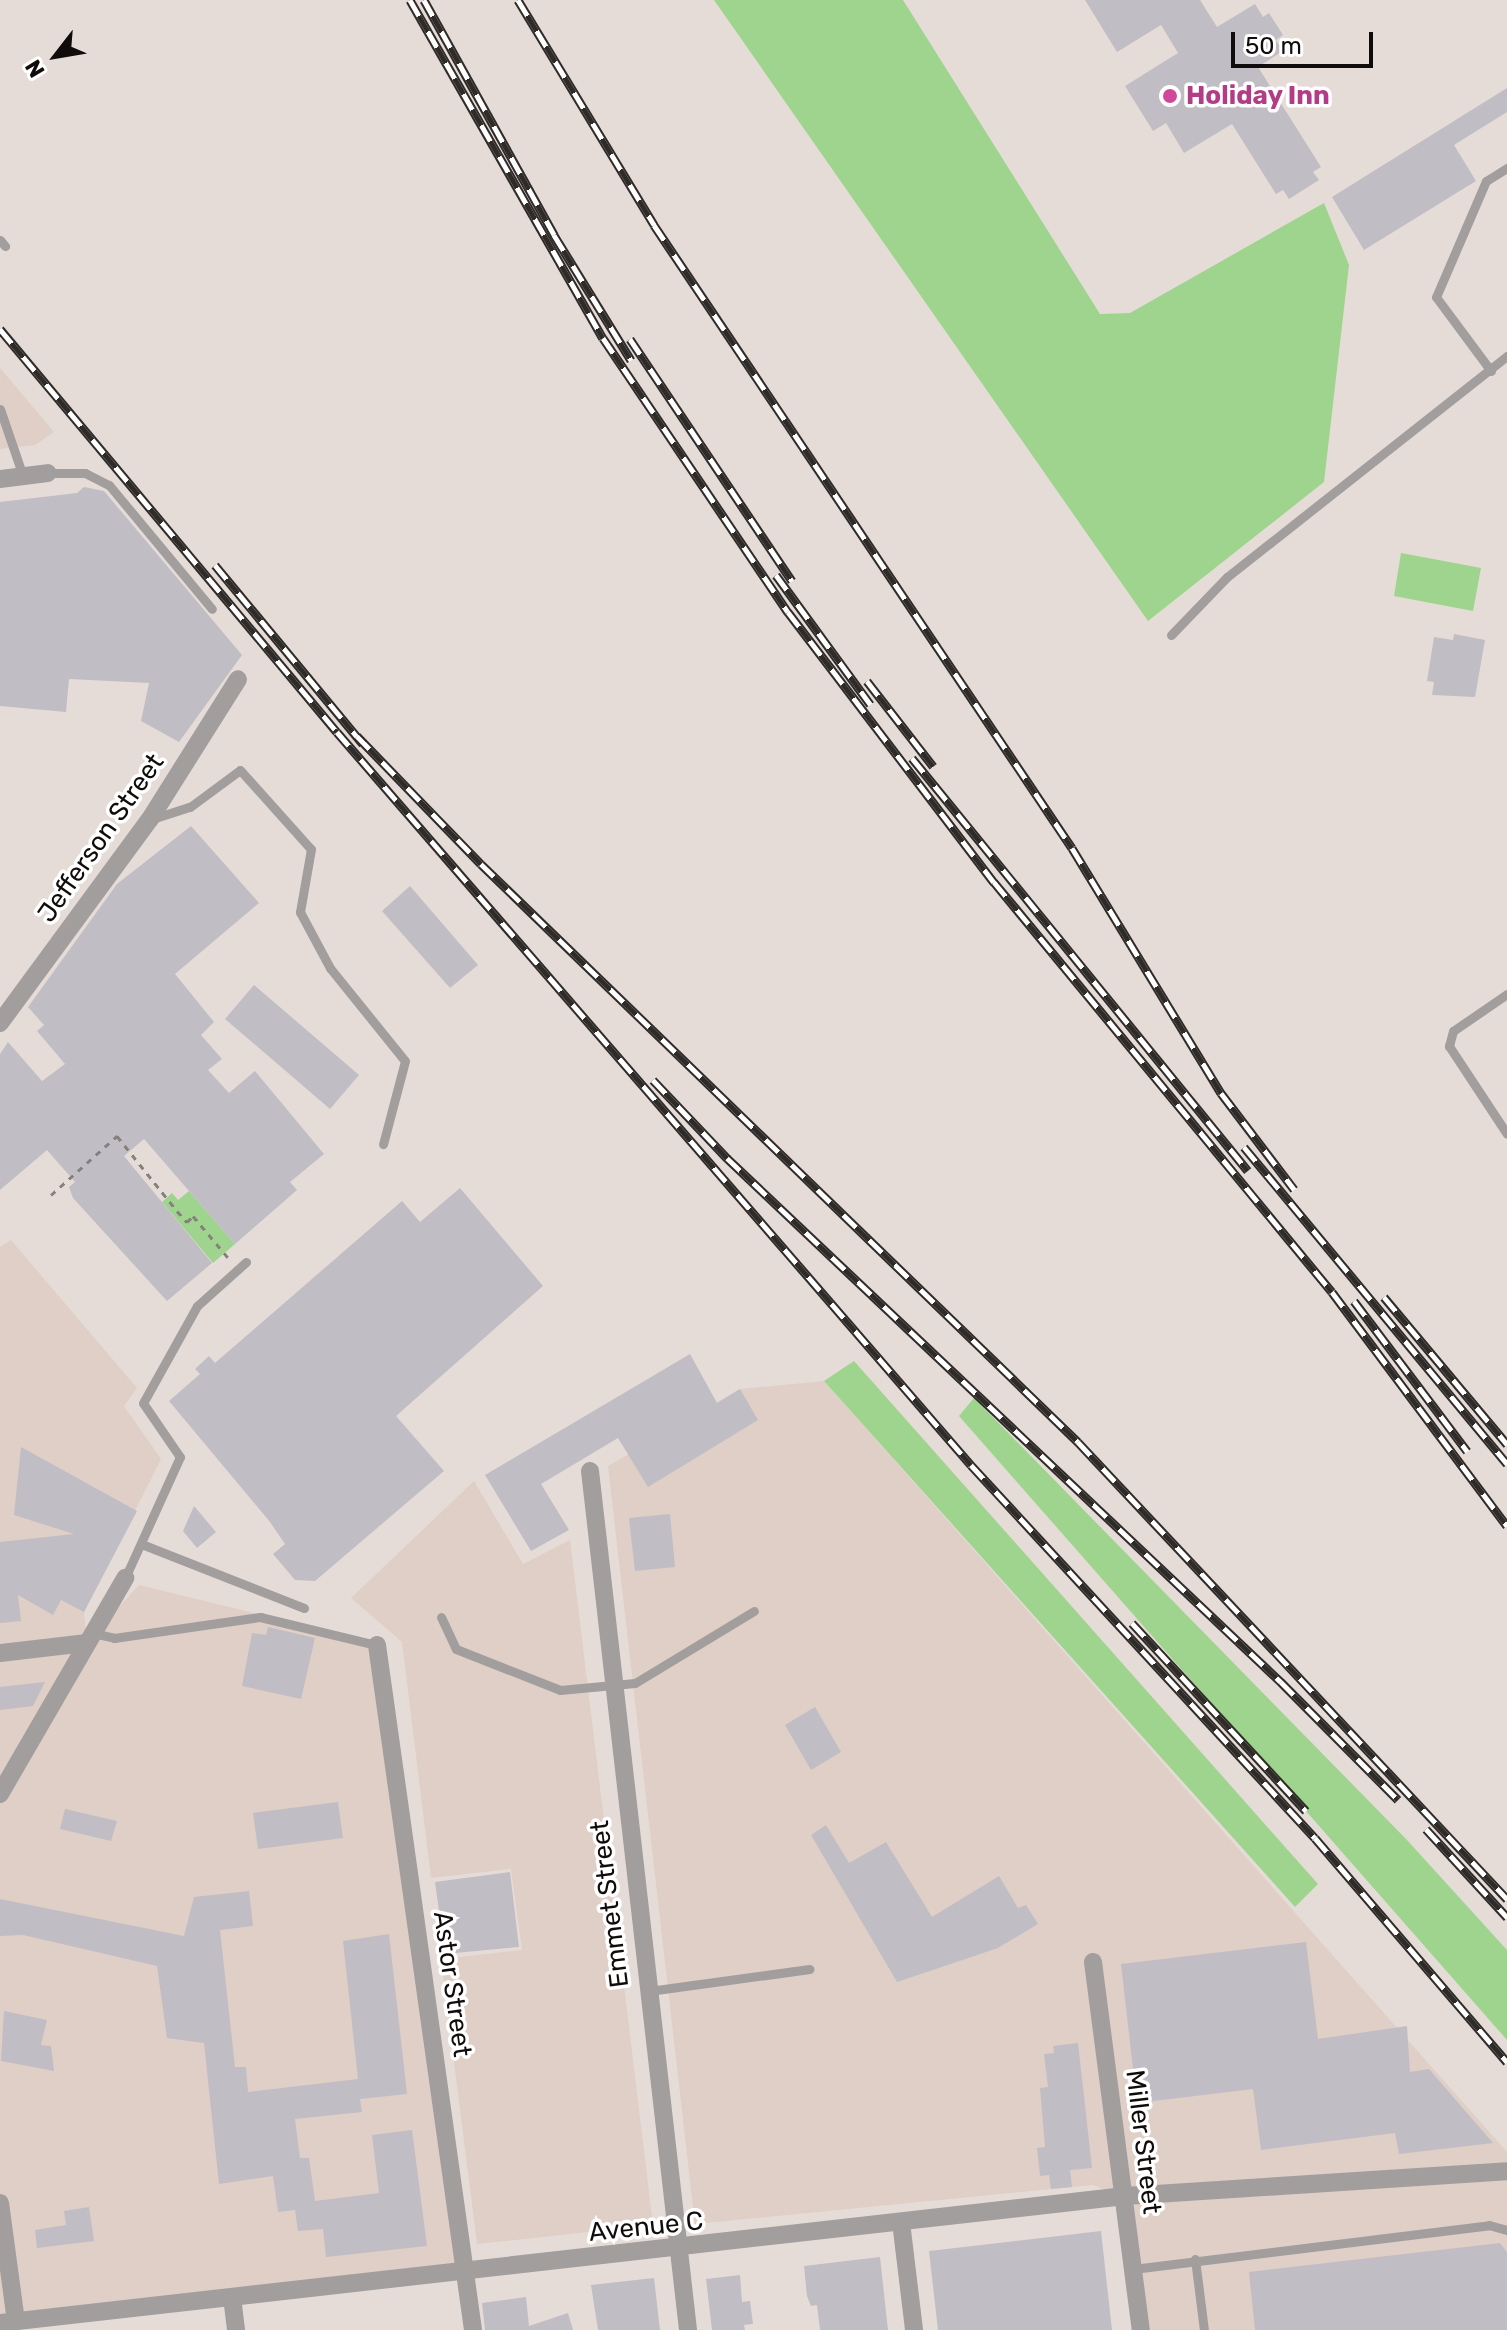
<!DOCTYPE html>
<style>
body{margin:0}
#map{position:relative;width:1507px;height:2330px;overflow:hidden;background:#e5dcd7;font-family:Rubik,sans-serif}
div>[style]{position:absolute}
.built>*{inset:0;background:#dfcfc6}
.green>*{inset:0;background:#9ed48d}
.building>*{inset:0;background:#c1bdc5}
.path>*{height:3px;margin-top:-1.5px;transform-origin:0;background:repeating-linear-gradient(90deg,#867f7c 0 6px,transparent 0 12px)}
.lane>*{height:9px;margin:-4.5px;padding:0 4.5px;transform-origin:4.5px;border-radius:4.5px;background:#a29e9e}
.street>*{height:18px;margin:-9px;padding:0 9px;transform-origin:9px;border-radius:9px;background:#a29e9e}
.rail>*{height:9px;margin-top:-4.5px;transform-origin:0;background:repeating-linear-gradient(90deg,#fff 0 18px,#2f2b29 0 36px);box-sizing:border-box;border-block:2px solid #2f2b29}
.dots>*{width:22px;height:22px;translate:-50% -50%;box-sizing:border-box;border:4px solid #fff;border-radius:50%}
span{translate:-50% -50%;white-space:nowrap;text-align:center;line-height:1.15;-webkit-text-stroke:7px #fff;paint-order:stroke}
.hotel-label{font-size:26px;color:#b23c85;font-weight:700}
.left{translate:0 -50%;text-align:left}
.street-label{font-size:26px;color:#0f0c0b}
.north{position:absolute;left:16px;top:16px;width:80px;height:80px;-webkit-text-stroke:6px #fff;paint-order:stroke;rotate:239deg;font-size:22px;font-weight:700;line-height:32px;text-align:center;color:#0f0c0b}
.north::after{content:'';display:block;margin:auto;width:28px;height:36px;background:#0f0c0b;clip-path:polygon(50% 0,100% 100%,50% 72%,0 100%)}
.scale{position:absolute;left:1231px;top:32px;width:142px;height:36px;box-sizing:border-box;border:4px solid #0f0c0b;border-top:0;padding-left:10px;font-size:24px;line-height:28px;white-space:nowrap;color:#0f0c0b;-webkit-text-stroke:6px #fff;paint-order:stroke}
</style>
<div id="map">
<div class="built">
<div style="clip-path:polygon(0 368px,54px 432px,35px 445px,0 449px)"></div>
<div style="clip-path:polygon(11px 1240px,137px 1388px,124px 1406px,161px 1459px,84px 1612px,87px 1642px,139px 1585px,382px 1644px,467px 2270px,0 2323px,0 1247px)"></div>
<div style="clip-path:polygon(824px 1381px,1507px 2152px,1507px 2330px,1141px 2330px,1125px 2197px,1093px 2185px,695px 2224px,608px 1466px,740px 1389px)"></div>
<div style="clip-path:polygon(474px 1481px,523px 1564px,570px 1540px,653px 2225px,477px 2244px,441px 1959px,522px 1950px,511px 1869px,431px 1878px,402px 1642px,351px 1598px)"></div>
</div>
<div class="green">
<div style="clip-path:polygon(714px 0,903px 0,1100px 314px,1130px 313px,1324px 203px,1349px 265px,1324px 482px,1148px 621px)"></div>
<div style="clip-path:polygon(1401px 553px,1481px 568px,1473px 611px,1394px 596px)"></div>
<div style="clip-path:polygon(189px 1191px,235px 1244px,213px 1263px,162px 1202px,172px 1193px,178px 1200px)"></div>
<div style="clip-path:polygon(854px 1361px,1318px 1884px,1295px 1907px,824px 1381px)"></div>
<div style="clip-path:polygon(974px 1398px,1407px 1840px,1507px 1950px,1507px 2040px,959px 1416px)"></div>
</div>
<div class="building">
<div style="clip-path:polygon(1085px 0,1200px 0,1217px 27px,1255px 4px,1263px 17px,1269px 13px,1283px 35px,1276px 40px,1283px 51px,1258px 67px,1321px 167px,1313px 172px,1319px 180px,1289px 199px,1283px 190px,1276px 194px,1232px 124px,1184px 153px,1166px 123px,1153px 131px,1125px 86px,1178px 53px,1161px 25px,1117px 52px)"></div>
<div style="clip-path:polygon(1507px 88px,1507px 112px,1454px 145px,1476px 181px,1364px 250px,1332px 197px)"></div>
<div style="clip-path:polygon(84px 487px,104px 491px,242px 655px,179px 742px,141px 721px,149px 683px,69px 679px,66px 712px,0 706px,0 502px,77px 493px)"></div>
<div style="clip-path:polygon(1454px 634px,1485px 640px,1475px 697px,1432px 695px,1434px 682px,1427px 681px,1434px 637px,1453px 640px)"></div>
<div style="clip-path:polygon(191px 826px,259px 903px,175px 974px,214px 1022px,201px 1035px,222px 1059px,208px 1070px,229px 1093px,255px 1071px,324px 1154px,290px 1182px,297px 1190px,235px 1244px,144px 1139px,124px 1156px,212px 1263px,167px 1301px,73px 1198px,69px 1187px,75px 1182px,47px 1150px,0 1190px,0 1054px,8px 1042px,42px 1081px,65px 1064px,37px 1031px,44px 1025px,28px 1007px,117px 884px)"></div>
<div style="clip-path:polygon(410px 886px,478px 965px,450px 988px,382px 911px)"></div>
<div style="clip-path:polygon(254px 985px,359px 1075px,330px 1109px,225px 1019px)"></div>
<div style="clip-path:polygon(460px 1188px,543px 1286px,396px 1416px,444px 1471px,315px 1581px,295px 1580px,273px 1554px,285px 1544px,270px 1522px,169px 1401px,200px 1374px,195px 1369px,209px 1356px,215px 1363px,402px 1201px,420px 1222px)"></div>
<div style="clip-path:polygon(690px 1354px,717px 1403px,740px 1389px,758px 1420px,648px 1487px,618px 1438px,541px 1484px,569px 1530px,531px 1551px,485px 1475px)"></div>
<div style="clip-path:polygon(21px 1447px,137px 1511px,84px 1612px,61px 1600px,53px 1615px,18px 1595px,21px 1621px,0 1623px,0 1542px,74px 1534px,14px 1515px)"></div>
<div style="clip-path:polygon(194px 1506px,216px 1532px,197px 1548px,183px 1531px)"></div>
<div style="clip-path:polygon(670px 1514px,675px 1567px,635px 1571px,629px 1518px)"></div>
<div style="clip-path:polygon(268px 1627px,315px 1638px,301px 1699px,242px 1686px,252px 1633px,266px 1635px)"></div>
<div style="clip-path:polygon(45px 1682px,33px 1706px,0 1710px,0 1687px)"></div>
<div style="clip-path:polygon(815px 1707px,841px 1752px,811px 1770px,785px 1725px)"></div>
<div style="clip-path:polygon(338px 1802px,343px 1838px,258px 1849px,253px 1813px)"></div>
<div style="clip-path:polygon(65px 1809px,117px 1821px,111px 1841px,60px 1829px)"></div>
<div style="clip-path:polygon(826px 1825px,849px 1863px,886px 1842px,932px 1917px,999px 1876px,1018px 1908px,1026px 1905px,1038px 1924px,998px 1948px,897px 1982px,811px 1835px)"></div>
<div style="clip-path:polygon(510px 1872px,519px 1947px,445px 1954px,435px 1882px)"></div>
<div style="clip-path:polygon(249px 1891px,253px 1926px,220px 1930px,235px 2067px,246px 2067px,248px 2092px,358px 2079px,343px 1941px,389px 1934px,407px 2094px,360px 2099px,362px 2112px,295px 2119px,300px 2158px,309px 2158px,315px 2201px,379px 2193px,372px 2135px,412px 2130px,427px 2246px,326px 2257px,323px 2229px,298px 2231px,295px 2210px,278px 2212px,273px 2176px,219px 2184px,204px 2043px,167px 2038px,157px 1966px,23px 1935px,0 1936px,0 1899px,184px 1936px,194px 1897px)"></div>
<div style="clip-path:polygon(1306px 1942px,1318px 2039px,1407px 2026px,1410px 2072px,1429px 2069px,1493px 2143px,1399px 2154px,1395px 2133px,1261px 2150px,1253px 2089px,1137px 2103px,1121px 1964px)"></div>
<div style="clip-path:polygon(4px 2011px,47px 2020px,41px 2045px,51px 2046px,54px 2071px,1px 2061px)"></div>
<div style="clip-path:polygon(1078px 2043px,1092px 2168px,1070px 2170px,1072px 2187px,1051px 2189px,1049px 2175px,1040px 2176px,1037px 2148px,1045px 2147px,1040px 2088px,1048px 2087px,1044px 2054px,1054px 2053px,1053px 2046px)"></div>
<div style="clip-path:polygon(89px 2207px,94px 2241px,37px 2248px,35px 2230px,66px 2225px,64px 2211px)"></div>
<div style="clip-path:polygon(1101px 2231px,1112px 2330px,938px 2330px,929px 2251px)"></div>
<div style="clip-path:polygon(1500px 2243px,1507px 2252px,1507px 2330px,1255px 2330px,1249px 2272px)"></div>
<div style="clip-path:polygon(880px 2257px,888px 2330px,820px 2330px,817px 2305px,811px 2306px,807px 2296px,804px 2266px)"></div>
<div style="clip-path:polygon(740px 2275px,742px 2302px,750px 2301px,753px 2324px,744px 2325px,745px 2330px,712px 2330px,706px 2279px)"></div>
<div style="clip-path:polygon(654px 2278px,660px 2330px,598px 2330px,591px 2285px)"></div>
<div style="clip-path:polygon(526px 2297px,529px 2326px,568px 2313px,573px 2330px,485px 2330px,482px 2303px)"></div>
</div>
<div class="path">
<div style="left:51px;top:1195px;width:89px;rotate:-41.8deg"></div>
<div style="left:117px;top:1136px;width:96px;rotate:51.3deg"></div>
<div style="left:177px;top:1211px;width:15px;rotate:48deg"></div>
<div style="left:187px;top:1222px;width:8px;rotate:-45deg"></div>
<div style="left:193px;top:1216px;width:57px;rotate:49.9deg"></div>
</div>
<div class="lane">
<div style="left:0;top:240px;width:8px;rotate:50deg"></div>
<div style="left:1491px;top:371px;width:92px;rotate:-126.6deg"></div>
<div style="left:1436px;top:297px;width:126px;rotate:-66.7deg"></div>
<div style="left:1486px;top:181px;width:25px;rotate:-32deg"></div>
<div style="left:0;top:409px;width:71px;rotate:71.1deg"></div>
<div style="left:48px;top:473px;width:37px"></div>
<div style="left:85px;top:473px;width:27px;rotate:27deg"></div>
<div style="left:109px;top:485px;width:161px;rotate:50.3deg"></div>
<div style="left:1171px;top:635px;width:81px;rotate:-46deg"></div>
<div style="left:1227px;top:577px;width:357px;rotate:-38.3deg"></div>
<div style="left:152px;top:819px;width:40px;rotate:-18deg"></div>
<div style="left:190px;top:807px;width:62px;rotate:-36.5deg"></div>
<div style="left:240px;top:770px;width:106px;rotate:48.1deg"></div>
<div style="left:311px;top:849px;width:64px;rotate:99.9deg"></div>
<div style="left:300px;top:912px;width:64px;rotate:61.8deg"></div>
<div style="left:330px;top:968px;width:119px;rotate:51.1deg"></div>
<div style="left:405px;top:1061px;width:86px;rotate:104.8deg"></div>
<div style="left:1507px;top:994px;width:65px;rotate:145.6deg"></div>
<div style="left:1453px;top:1031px;width:16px;rotate:105deg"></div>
<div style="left:1449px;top:1046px;width:105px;rotate:56.6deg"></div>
<div style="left:144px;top:1545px;width:172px;rotate:21.5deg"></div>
<div style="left:125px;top:1578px;width:133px;rotate:-65.6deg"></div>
<div style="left:180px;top:1457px;width:65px;rotate:-124.4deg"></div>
<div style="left:143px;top:1403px;width:111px;rotate:-60.9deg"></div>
<div style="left:197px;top:1306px;width:66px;rotate:-41.9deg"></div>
<div style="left:441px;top:1617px;width:35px;rotate:65deg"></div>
<div style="left:456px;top:1649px;width:112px;rotate:21.5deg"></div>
<div style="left:560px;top:1690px;width:75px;rotate:-5.3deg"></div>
<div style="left:635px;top:1683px;width:139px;rotate:-31.2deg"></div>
<div style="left:93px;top:1633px;width:22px;rotate:13deg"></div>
<div style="left:114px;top:1638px;width:148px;rotate:-8.2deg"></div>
<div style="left:260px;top:1617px;width:120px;rotate:13.5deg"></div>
<div style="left:649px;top:1991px;width:162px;rotate:-7.8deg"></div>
<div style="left:1195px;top:2259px;width:72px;rotate:82.8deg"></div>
<div style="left:1133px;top:2269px;width:359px;rotate:-7deg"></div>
<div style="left:1489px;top:2225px;width:19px;rotate:16deg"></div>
</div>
<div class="street">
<div style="left:0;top:479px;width:48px;rotate:-7.1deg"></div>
<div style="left:0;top:1023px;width:253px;rotate:-53.7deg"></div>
<div style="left:150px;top:819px;width:165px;rotate:-57.8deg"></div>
<div style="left:590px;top:1471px;width:865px;rotate:83.49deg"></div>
<div style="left:377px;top:1645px;width:692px;rotate:82.02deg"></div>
<div style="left:0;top:1653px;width:88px;rotate:-6.6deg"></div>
<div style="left:0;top:1794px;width:250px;rotate:-59.9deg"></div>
<div style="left:1093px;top:1962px;width:371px;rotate:82.6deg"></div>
<div style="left:0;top:2203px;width:119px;rotate:82.3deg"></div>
<div style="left:901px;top:2222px;width:109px;rotate:83.1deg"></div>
<div style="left:232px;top:2297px;width:33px;rotate:83deg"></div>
<div style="left:0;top:2323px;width:1132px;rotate:-6.44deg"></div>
<div style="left:1125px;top:2196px;width:383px;rotate:-3.7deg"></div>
</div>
<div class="rail">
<div style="left:410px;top:0;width:389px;rotate:60.3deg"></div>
<div style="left:603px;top:338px;width:331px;rotate:56deg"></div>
<div style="left:788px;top:612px;width:340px;rotate:52.7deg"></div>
<div style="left:994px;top:882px;width:531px;rotate:50.5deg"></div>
<div style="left:1332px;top:1292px;width:292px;rotate:53.2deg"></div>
<div style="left:424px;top:0;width:269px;rotate:61deg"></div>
<div style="left:554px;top:235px;width:147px;rotate:58.4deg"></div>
<div style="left:518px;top:0;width:263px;rotate:58.8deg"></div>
<div style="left:654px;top:225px;width:750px;rotate:56.14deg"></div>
<div style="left:1072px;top:848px;width:287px;rotate:58.7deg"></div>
<div style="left:1221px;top:1093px;width:121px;rotate:52.8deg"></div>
<div style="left:0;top:329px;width:525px;rotate:50.1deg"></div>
<div style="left:337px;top:732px;width:969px;rotate:49.14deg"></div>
<div style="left:971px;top:1465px;width:507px;rotate:47.32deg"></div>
<div style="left:1315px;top:1838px;width:295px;rotate:49.4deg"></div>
<div style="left:630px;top:339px;width:291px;rotate:56.2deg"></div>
<div style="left:215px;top:565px;width:232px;rotate:50.4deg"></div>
<div style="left:776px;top:575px;width:160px;rotate:53.9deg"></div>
<div style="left:867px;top:681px;width:108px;rotate:52.2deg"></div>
<div style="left:357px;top:736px;width:178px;rotate:45.9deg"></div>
<div style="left:481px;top:864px;width:831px;rotate:44.07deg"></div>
<div style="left:1078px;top:1442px;width:627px;rotate:46.81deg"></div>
<div style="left:912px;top:758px;width:532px;rotate:50.87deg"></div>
<div style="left:653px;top:1080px;width:108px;rotate:46.5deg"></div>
<div style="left:727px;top:1158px;width:763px;rotate:43.41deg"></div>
<div style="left:1281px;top:1682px;width:166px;rotate:45.2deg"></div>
<div style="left:1244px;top:1147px;width:412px;rotate:50.3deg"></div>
<div style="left:1384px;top:1297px;width:192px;rotate:50.1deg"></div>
<div style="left:1354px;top:1301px;width:188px;rotate:53deg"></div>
<div style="left:1132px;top:1623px;width:256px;rotate:47.2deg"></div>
<div style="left:1426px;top:1829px;width:120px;rotate:47.4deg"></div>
</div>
<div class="dots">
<div style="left:1170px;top:96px;background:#d1479c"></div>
</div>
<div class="hotel-label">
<span class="left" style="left:1186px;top:96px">Holiday Inn</span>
</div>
<div class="street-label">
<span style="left:101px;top:838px;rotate:-55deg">Jefferson Street</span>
<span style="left:610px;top:1904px;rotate:-97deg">Emmet Street</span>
<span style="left:452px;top:1984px;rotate:82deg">Astor Street</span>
<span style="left:1143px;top:2142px;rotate:83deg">Miller Street</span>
<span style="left:646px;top:2227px;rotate:-6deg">Avenue C</span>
</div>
<div class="north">N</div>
<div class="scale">50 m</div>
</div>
